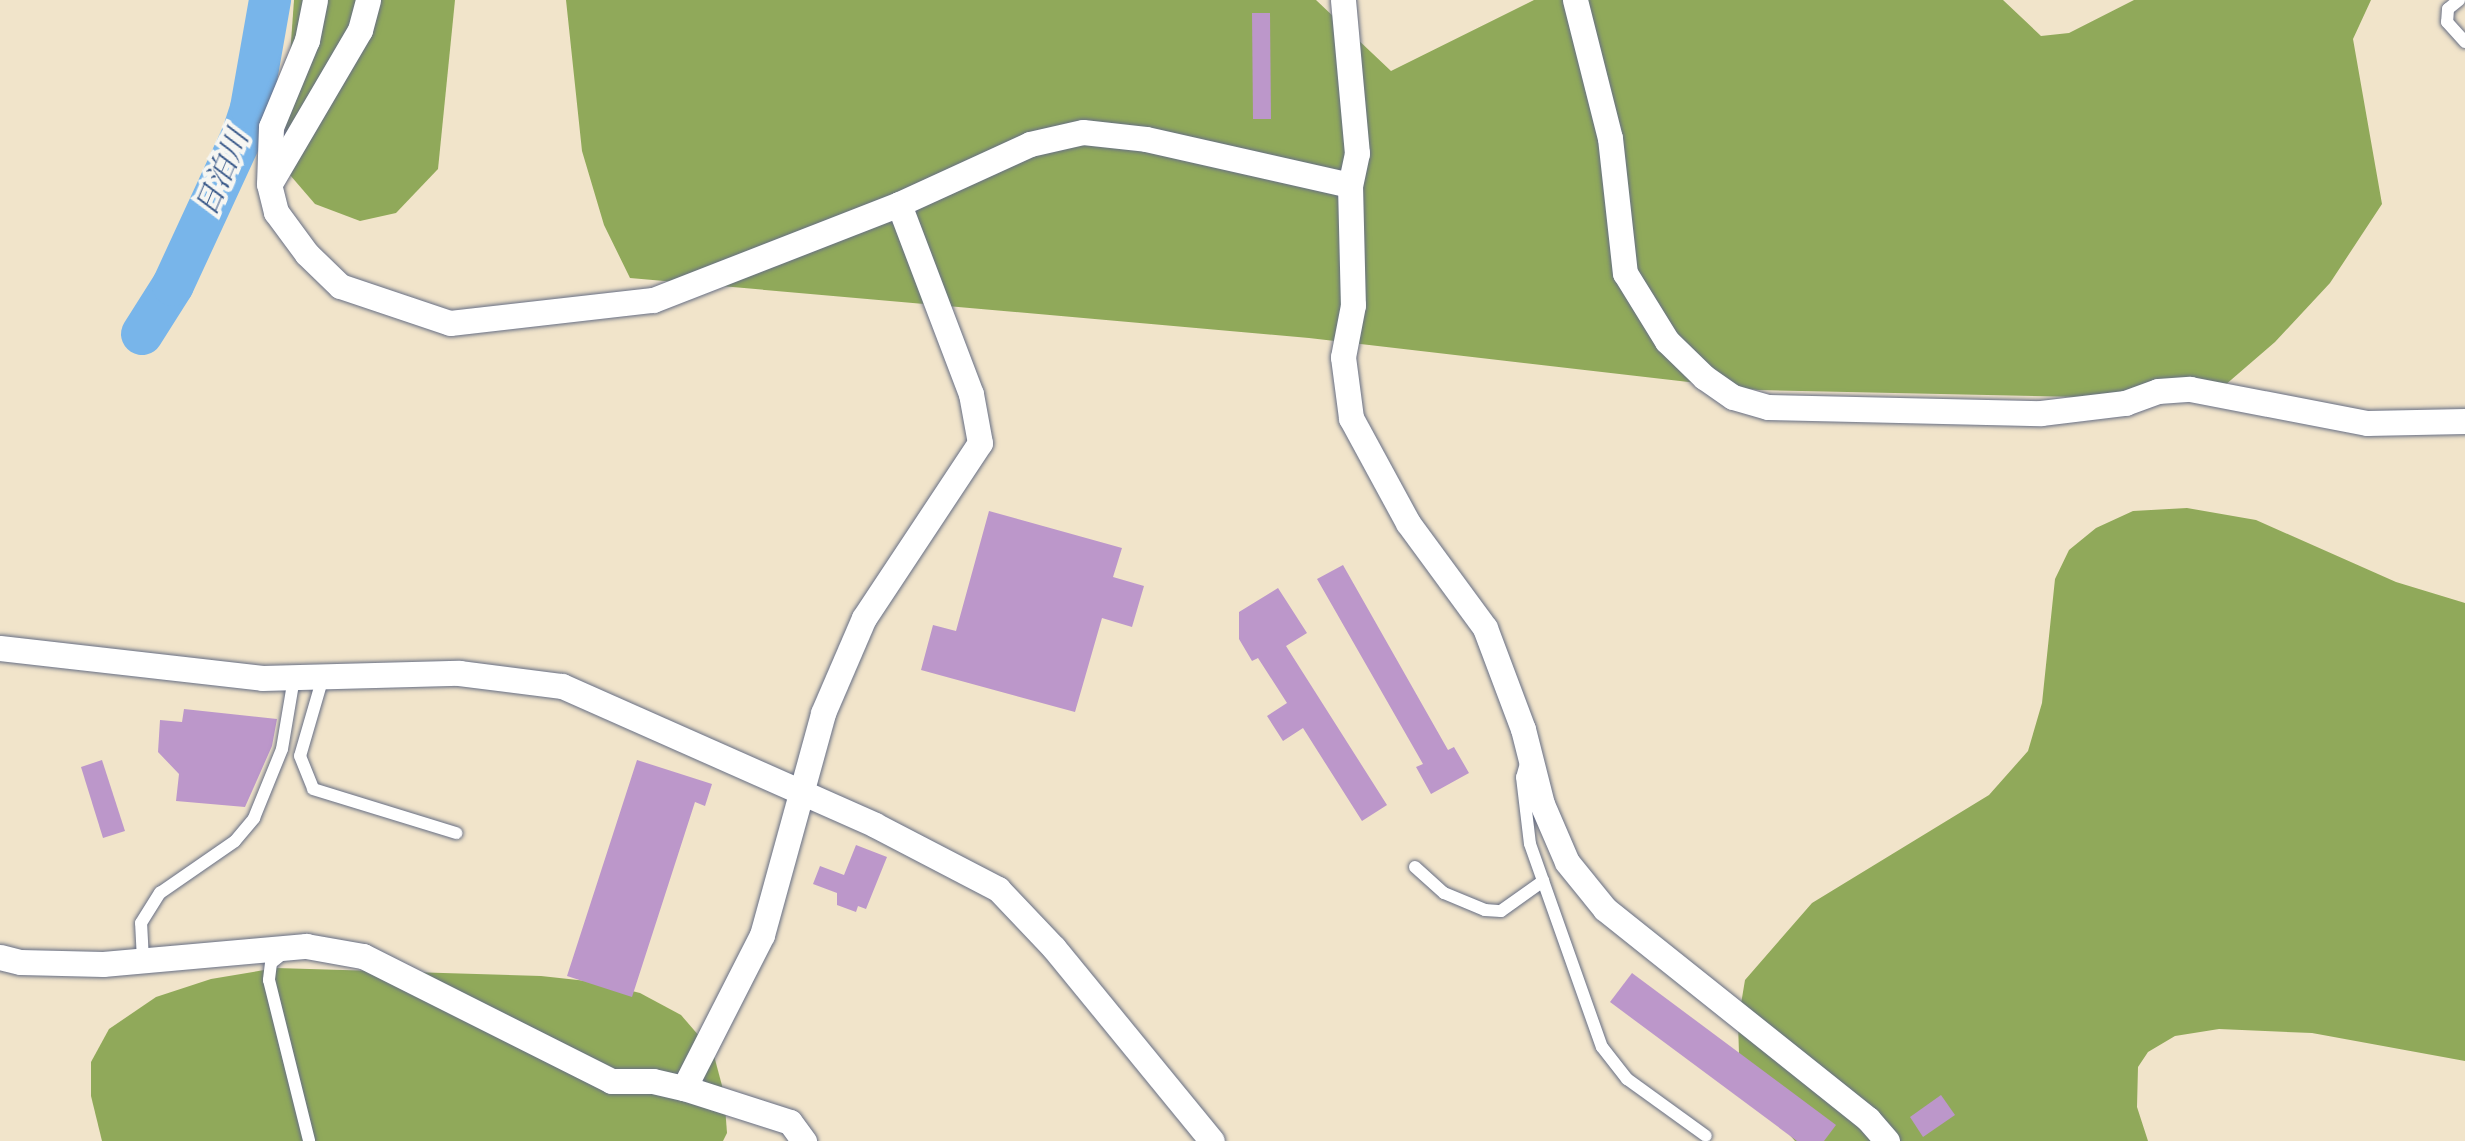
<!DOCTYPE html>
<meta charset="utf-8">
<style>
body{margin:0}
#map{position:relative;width:2465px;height:1141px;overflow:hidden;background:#f1e4ca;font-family:"Libre Caslon Text","Noto Serif JP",serif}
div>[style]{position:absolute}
.forest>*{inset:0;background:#90a95a}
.river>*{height:42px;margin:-21px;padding:0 21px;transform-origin:21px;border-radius:21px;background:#78b5ea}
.building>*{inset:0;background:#bc97ca}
.roads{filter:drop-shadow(0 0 2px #666e84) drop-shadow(0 0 2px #666e84)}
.service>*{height:12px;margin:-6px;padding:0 6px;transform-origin:6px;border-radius:6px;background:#fff}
.minor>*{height:25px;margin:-12.5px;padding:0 12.5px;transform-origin:12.5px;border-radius:12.5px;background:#fff}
span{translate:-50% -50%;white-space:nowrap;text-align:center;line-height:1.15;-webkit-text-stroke:8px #f6f6f2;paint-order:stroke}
.water-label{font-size:30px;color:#375788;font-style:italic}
</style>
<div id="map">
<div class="forest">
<div style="clip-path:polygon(294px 0,455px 0,438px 169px,396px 213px,360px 221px,315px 204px,290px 175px,285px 126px)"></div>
<div style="clip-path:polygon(566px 0,1316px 0,1391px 71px,1534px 0,2003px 0,2041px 36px,2069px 33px,2134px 0,2371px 0,2353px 39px,2382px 204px,2330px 283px,2275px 342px,2224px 386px,2174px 399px,1758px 390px,1309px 338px,630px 278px,604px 225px,582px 151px)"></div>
<div style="clip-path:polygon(2187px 508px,2256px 520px,2396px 582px,2465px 603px,2465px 1061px,2312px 1033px,2219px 1029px,2175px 1036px,2148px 1052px,2138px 1067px,2137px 1107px,2148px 1141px,1795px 1141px,1753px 1094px,1739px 1054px,1738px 1022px,1745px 980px,1812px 903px,1989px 795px,2028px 751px,2042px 703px,2055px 579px,2069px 550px,2096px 528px,2133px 511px)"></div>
<div style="clip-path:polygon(276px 968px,541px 976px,596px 982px,640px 993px,681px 1015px,713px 1052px,724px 1093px,727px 1133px,723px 1141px,102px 1141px,91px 1096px,91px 1062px,109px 1029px,156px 997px,211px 979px)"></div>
</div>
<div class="river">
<div style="left:142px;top:334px;width:58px;rotate:-57.7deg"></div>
<div style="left:173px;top:285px;width:164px;rotate:-65.2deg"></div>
<div style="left:242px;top:136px;width:29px;rotate:-72deg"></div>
<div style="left:251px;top:108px;width:110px;rotate:-80deg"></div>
</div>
<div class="building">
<div style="clip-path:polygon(1252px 13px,1270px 13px,1271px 119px,1253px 119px)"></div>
<div style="clip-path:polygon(989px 511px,1122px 548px,1113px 577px,1144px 586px,1132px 627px,1102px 618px,1075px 712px,921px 670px,933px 625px,956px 631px)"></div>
<div style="clip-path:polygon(1343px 565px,1448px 750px,1454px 747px,1469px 773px,1431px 794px,1416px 767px,1423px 764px,1317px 579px)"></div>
<div style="clip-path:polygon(1278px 588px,1307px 633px,1286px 646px,1387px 805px,1362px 821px,1303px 728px,1283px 741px,1267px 716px,1287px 703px,1258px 658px,1252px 661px,1239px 639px,1239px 612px)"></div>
<div style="clip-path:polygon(184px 709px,277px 719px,272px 746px,245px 807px,176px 801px,179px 774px,158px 752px,160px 720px,182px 722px)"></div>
<div style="clip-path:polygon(102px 760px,125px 831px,103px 838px,81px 767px)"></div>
<div style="clip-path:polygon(637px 760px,712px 784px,705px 806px,695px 802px,632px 997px,567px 976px)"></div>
<div style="clip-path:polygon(856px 845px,887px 857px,866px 909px,858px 906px,856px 912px,837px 905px,837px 893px,813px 884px,820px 866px,844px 875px)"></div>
<div style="clip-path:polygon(1632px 973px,1836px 1125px,1824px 1141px,1797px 1141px,1610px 1002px)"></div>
<div style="clip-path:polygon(1941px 1095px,1955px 1115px,1923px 1137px,1910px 1117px)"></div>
</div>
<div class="roads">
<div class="service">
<div style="left:2459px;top:0;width:14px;rotate:141deg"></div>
<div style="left:2448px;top:9px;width:13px;rotate:94deg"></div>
<div style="left:2447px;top:22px;width:27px;rotate:48deg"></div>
<div style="left:323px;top:677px;width:82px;rotate:106.2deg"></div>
<div style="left:300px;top:756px;width:35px;rotate:68deg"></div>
<div style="left:313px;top:789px;width:150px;rotate:17.1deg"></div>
<div style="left:1527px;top:760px;width:18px;rotate:106deg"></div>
<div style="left:1522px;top:777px;width:67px;rotate:83.2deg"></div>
<div style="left:1530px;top:844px;width:215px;rotate:70.5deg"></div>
<div style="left:1602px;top:1047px;width:41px;rotate:52deg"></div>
<div style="left:1627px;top:1079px;width:97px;rotate:35.8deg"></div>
<div style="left:1415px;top:867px;width:39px;rotate:42deg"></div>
<div style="left:1444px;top:893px;width:44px;rotate:22.5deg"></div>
<div style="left:1485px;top:910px;width:16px;rotate:4deg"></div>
<div style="left:1501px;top:911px;width:52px;rotate:-35.5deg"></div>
<div style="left:286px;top:951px;width:19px;rotate:141deg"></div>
<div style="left:271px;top:963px;width:17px;rotate:97deg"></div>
<div style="left:269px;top:980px;width:166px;rotate:76deg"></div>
<div style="left:143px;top:960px;width:37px;rotate:-93deg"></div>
<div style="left:141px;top:923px;width:36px;rotate:-58deg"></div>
<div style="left:160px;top:893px;width:91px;rotate:-34.7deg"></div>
<div style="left:235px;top:841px;width:30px;rotate:-50deg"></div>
<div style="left:254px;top:818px;width:74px;rotate:-67.9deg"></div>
<div style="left:282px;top:749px;width:72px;rotate:-80.4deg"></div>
</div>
<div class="minor">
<div style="left:315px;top:0;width:41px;rotate:101.3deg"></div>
<div style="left:307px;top:40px;width:94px;rotate:112.5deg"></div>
<div style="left:271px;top:127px;width:57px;rotate:92deg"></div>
<div style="left:269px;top:184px;width:29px;rotate:76deg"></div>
<div style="left:276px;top:212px;width:52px;rotate:53.6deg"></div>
<div style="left:307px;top:254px;width:46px;rotate:44.1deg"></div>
<div style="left:340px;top:286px;width:116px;rotate:18.6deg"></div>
<div style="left:450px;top:323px;width:204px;rotate:-6.5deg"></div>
<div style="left:653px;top:300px;width:264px;rotate:-21.3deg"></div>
<div style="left:899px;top:204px;width:144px;rotate:-24.6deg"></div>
<div style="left:1030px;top:144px;width:54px;rotate:-12.8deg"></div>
<div style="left:1083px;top:132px;width:63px;rotate:6.3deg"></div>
<div style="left:1146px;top:139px;width:209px;rotate:12.7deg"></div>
<div style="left:1343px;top:0;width:154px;rotate:84.8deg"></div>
<div style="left:1357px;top:153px;width:33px;rotate:102deg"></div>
<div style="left:1350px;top:185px;width:120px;rotate:88.6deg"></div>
<div style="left:1353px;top:305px;width:53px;rotate:100.9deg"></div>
<div style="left:1343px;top:357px;width:62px;rotate:82.5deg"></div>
<div style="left:1351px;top:418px;width:119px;rotate:61.5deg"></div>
<div style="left:1408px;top:523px;width:130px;rotate:53.7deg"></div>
<div style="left:1485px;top:628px;width:108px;rotate:69.4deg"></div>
<div style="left:1523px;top:729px;width:77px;rotate:75.8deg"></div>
<div style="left:1542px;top:804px;width:63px;rotate:66.7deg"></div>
<div style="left:1567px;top:862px;width:60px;rotate:51deg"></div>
<div style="left:1605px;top:909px;width:337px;rotate:38.6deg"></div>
<div style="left:1868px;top:1119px;width:29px;rotate:49deg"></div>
<div style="left:1575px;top:0;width:142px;rotate:75.8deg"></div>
<div style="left:1610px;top:138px;width:136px;rotate:83.7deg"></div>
<div style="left:1625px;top:273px;width:80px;rotate:58.3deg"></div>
<div style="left:1667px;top:341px;width:52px;rotate:44.2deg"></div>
<div style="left:1704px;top:377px;width:35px;rotate:35deg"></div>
<div style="left:1733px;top:397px;width:36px;rotate:16deg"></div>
<div style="left:1768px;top:407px;width:273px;rotate:1.3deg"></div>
<div style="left:2041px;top:413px;width:85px;rotate:-6.8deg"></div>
<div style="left:2125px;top:403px;width:35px;rotate:-20deg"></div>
<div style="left:2158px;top:391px;width:32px;rotate:-4deg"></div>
<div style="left:2190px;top:389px;width:180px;rotate:10.9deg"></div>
<div style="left:2367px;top:423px;width:98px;rotate:-1.2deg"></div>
<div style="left:272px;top:180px;width:174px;rotate:-59.6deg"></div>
<div style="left:360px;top:30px;width:31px;rotate:-75deg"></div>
<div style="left:0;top:648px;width:264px;rotate:6.5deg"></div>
<div style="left:262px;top:678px;width:197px;rotate:-1.5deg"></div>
<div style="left:459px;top:673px;width:104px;rotate:7.2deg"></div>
<div style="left:562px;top:686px;width:342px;rotate:23.9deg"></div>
<div style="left:875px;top:825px;width:139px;rotate:27.5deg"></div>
<div style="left:998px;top:889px;width:81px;rotate:46.5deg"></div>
<div style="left:1054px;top:948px;width:249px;rotate:50.7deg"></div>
<div style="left:0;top:957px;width:21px;rotate:14deg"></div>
<div style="left:20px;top:962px;width:83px;rotate:1.4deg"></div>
<div style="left:103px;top:964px;width:204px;rotate:-5.1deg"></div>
<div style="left:306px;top:946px;width:58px;rotate:10deg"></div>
<div style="left:363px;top:956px;width:278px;rotate:26.7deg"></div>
<div style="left:611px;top:1081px;width:42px"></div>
<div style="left:653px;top:1081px;width:32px;rotate:13deg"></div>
<div style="left:684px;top:1088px;width:111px;rotate:17.8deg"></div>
<div style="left:790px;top:1122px;width:24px;rotate:54deg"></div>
<div style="left:684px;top:1088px;width:172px;rotate:-63deg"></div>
<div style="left:762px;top:935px;width:230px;rotate:-74.6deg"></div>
<div style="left:823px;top:713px;width:103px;rotate:-66.7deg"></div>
<div style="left:864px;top:618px;width:210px;rotate:-56.5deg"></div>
<div style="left:980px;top:443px;width:50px;rotate:-100.4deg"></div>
<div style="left:971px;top:394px;width:203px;rotate:-110.8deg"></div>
</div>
</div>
<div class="water-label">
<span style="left:222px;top:173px;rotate:-67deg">日泊川</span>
</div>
</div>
